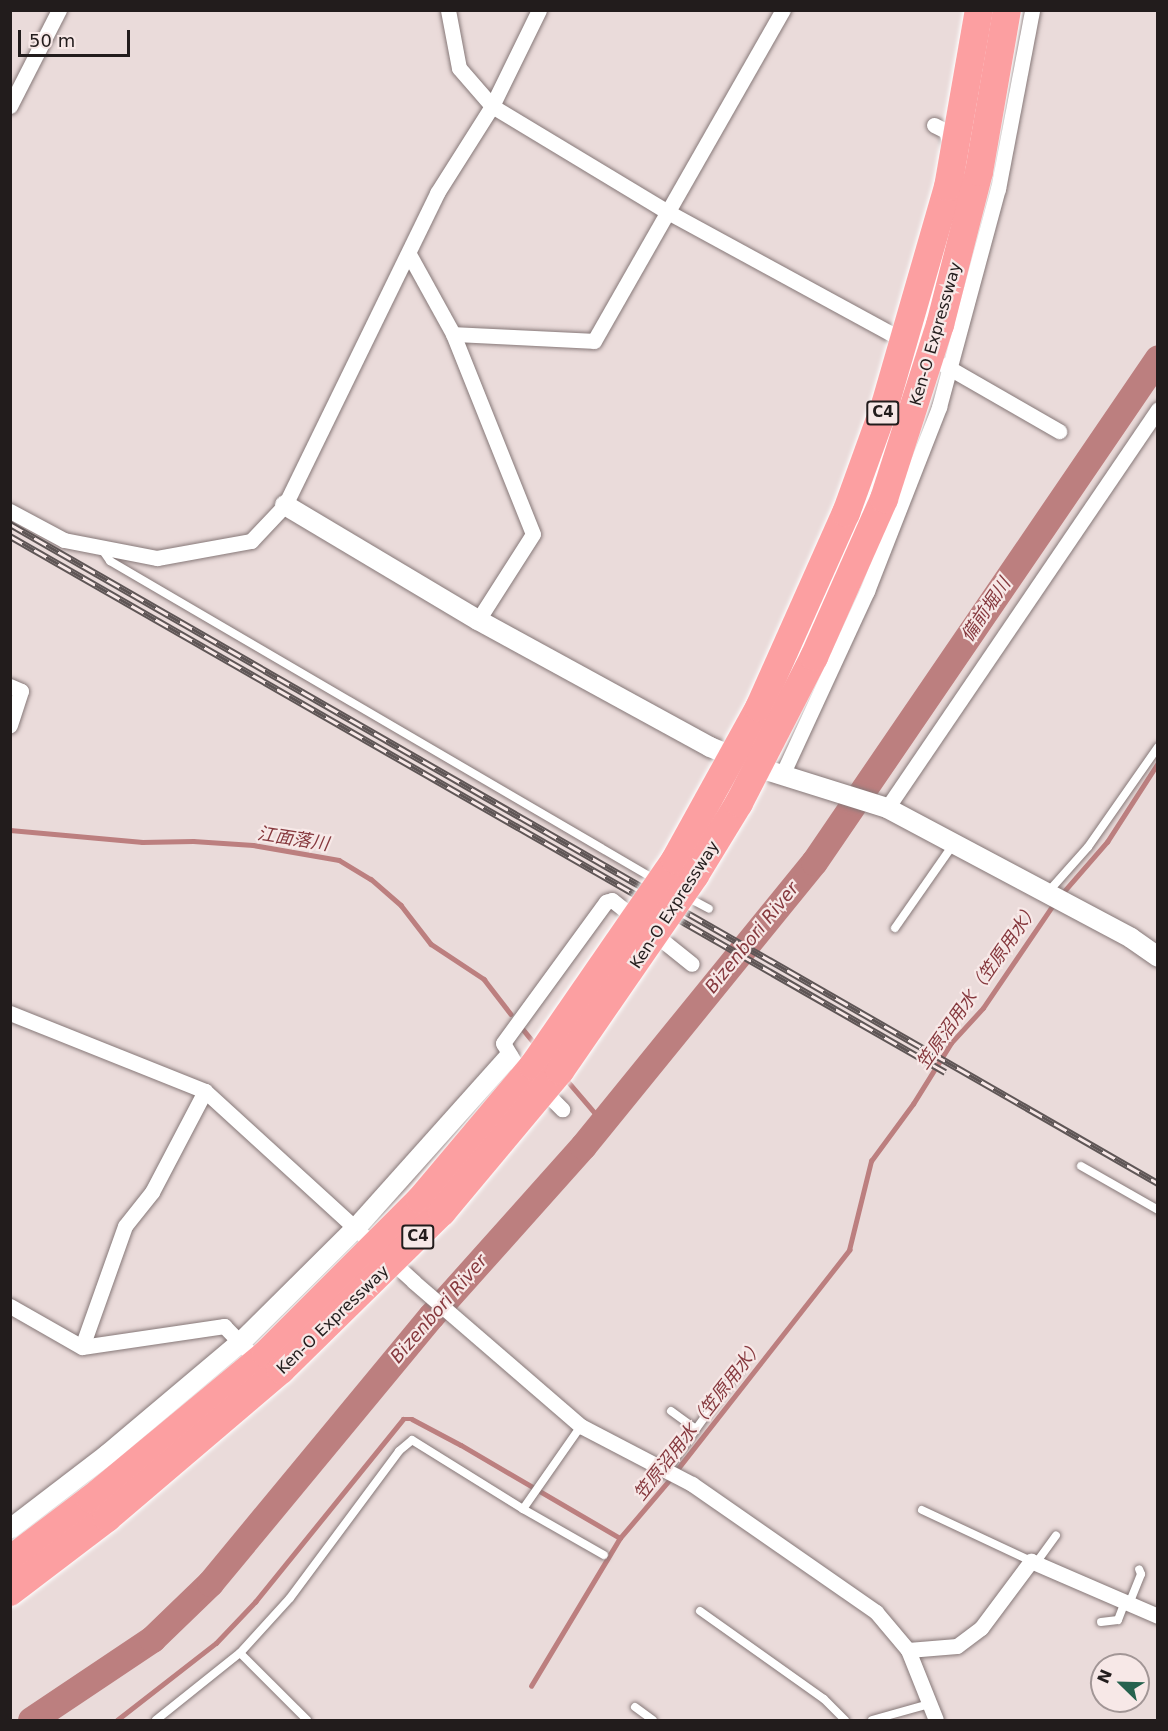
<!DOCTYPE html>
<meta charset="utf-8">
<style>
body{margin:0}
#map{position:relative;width:1168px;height:1731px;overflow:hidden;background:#eadbda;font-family:"DejaVu Sans","Noto Sans JP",sans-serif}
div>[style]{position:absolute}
.stream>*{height:4.5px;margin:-2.25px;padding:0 2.25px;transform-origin:2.25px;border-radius:2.25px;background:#bc7f7f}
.river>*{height:27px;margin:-13.5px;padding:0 13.5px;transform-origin:13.5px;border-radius:13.5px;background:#bc7f7f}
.roads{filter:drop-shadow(0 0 2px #867878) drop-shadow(0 0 2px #867878)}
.service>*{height:8px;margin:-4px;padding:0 4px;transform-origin:4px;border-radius:4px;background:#fff}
.minor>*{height:15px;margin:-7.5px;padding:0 7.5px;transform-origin:7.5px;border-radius:7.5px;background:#fff}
.tertiary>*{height:20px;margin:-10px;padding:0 10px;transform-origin:10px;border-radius:10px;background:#fff}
.rail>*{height:7px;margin-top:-3.5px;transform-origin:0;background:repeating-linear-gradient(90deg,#f7e8e7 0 14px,#5f5656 0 28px);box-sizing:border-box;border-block:2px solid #5f5656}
.bridges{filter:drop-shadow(0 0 2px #fff) drop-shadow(0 0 2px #fff)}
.motorway-bridge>*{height:28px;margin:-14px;padding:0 14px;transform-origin:14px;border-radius:14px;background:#fc9fa1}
span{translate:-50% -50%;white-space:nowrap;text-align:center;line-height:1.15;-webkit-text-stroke:4.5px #f7e8e7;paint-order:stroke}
.shield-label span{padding:2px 4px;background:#f7e8e7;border:2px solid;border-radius:4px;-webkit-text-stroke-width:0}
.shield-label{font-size:15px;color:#221c1c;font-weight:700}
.street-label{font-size:16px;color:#221c1c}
.water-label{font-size:18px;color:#86393e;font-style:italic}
.frame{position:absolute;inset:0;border:12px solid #221c1c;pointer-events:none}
.north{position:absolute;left:1090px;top:1653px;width:60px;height:60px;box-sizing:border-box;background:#f7e8e7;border:2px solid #a29696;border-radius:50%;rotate:293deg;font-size:16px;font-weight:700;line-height:24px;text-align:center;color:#221c1c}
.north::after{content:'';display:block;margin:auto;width:21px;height:27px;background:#25624e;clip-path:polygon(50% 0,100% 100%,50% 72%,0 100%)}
.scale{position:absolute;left:18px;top:30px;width:112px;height:27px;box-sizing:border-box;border:3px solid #221c1c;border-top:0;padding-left:8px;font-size:18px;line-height:21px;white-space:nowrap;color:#221c1c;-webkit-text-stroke:4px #f7e8e7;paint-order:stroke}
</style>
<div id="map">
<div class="stream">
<div style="left:10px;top:830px;width:133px;rotate:5.2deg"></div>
<div style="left:142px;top:842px;width:51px;rotate:-1.1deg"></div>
<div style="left:193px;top:841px;width:60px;rotate:3.8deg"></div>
<div style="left:253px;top:845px;width:87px;rotate:9.9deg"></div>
<div style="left:339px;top:860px;width:37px;rotate:31deg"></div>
<div style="left:371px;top:879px;width:40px;rotate:41deg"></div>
<div style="left:401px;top:905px;width:49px;rotate:52.4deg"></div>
<div style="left:431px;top:944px;width:64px;rotate:33.4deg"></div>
<div style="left:484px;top:979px;width:44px;rotate:52.4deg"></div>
<div style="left:1060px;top:896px;width:72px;rotate:-49deg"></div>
<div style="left:1107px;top:842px;width:94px;rotate:-57.2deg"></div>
<div style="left:522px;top:1028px;width:22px;rotate:51deg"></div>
<div style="left:565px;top:1078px;width:57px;rotate:49.3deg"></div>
<div style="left:676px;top:1471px;width:281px;rotate:-51.9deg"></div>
<div style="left:849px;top:1250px;width:92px;rotate:-76.1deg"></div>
<div style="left:871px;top:1161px;width:71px;rotate:-53.6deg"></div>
<div style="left:913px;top:1104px;width:72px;rotate:-58.1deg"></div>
<div style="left:951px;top:1043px;width:47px;rotate:-47.6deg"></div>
<div style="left:983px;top:1008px;width:128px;rotate:-55.8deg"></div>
<div style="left:531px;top:1686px;width:173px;rotate:-59deg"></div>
<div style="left:620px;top:1538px;width:79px;rotate:-49.6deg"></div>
<div style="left:117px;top:1720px;width:125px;rotate:-37.9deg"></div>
<div style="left:216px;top:1643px;width:57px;rotate:-46.4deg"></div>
<div style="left:255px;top:1602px;width:235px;rotate:-51deg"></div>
<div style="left:403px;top:1419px;width:9px"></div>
<div style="left:412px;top:1419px;width:55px;rotate:28deg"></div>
<div style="left:461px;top:1445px;width:184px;rotate:30.3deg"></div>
</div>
<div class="river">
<div style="left:31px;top:1720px;width:146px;rotate:-33.8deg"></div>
<div style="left:152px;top:1639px;width:81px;rotate:-44deg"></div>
<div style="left:210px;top:1583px;width:347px;rotate:-50.4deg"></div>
<div style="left:431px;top:1316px;width:228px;rotate:-48.2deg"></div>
<div style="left:583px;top:1146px;width:366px;rotate:-50.9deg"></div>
<div style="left:814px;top:862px;width:610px;rotate:-55.68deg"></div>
</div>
<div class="roads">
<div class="service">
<div style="left:101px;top:548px;width:16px;rotate:55deg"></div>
<div style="left:110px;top:561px;width:632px;rotate:30.3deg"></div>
<div style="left:1048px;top:892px;width:60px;rotate:-48.4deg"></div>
<div style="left:1088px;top:847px;width:122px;rotate:-55deg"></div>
<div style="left:685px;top:896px;width:27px;rotate:28deg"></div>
<div style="left:895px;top:928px;width:101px;rotate:-55.1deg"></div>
<div style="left:1081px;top:1166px;width:89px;rotate:29.7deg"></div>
<div style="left:671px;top:1411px;width:31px;rotate:36deg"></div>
<div style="left:666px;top:1471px;width:130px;rotate:-54.4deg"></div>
<div style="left:523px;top:1509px;width:93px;rotate:29.6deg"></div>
<div style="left:922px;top:1510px;width:120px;rotate:25.1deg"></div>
<div style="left:1036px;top:1563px;width:34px;rotate:-54deg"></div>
<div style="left:1129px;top:1604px;width:32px;rotate:-68deg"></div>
<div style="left:1141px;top:1574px;width:5px;rotate:-112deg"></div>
<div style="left:700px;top:1611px;width:152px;rotate:35.4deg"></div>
<div style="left:824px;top:1699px;width:30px;rotate:45deg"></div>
<div style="left:1101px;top:1622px;width:17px;rotate:-7deg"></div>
<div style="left:1118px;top:1620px;width:19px;rotate:-69deg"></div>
<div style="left:240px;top:1653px;width:95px;rotate:45deg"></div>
<div style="left:635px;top:1707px;width:22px;rotate:36deg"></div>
<div style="left:156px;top:1720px;width:107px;rotate:-38.6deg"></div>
<div style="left:240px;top:1653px;width:74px;rotate:-47.7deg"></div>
<div style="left:290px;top:1598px;width:183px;rotate:-53.4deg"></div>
<div style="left:399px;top:1451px;width:17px;rotate:-40deg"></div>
<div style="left:412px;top:1440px;width:131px;rotate:31.9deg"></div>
<div style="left:523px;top:1509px;width:101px;rotate:-55.1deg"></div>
<div style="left:872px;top:1720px;width:59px;rotate:-15.7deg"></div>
</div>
<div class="minor">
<div style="left:448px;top:10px;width:59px;rotate:79.3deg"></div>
<div style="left:459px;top:68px;width:50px;rotate:49deg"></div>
<div style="left:492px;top:106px;width:203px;rotate:31.1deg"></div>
<div style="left:666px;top:211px;width:276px;rotate:28.6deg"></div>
<div style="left:10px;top:106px;width:108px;rotate:-63deg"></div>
<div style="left:934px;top:125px;width:13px;rotate:27deg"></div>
<div style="left:946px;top:131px;width:17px;rotate:73deg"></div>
<div style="left:410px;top:256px;width:89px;rotate:61.1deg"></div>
<div style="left:453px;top:334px;width:215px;rotate:68.2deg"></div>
<div style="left:533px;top:534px;width:102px;rotate:122.6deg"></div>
<div style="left:453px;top:334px;width:141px;rotate:2.8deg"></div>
<div style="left:594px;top:341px;width:381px;rotate:-60.3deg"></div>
<div style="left:944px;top:365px;width:133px;rotate:29.9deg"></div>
<div style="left:10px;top:511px;width:61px;rotate:28.2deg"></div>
<div style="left:64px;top:540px;width:95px;rotate:11deg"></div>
<div style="left:157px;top:558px;width:96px;rotate:-10.3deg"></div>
<div style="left:251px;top:541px;width:50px;rotate:-46.6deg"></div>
<div style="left:285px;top:505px;width:347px;rotate:-64deg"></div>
<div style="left:437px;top:193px;width:103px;rotate:-57.7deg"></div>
<div style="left:492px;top:106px;width:107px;rotate:-63.9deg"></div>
<div style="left:10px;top:686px;width:12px;rotate:24deg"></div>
<div style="left:21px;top:691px;width:36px;rotate:108deg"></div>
<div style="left:782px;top:775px;width:203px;rotate:-65.2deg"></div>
<div style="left:867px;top:591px;width:198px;rotate:-68.6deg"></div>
<div style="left:939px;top:407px;width:226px;rotate:-74.9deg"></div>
<div style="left:998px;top:189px;width:182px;rotate:-79.2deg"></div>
<div style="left:887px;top:808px;width:482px;rotate:-55.8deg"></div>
<div style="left:10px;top:1013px;width:210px;rotate:21.8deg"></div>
<div style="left:205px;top:1091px;width:114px;rotate:117.7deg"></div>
<div style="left:152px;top:1192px;width:43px;rotate:128.5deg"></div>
<div style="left:125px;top:1226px;width:128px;rotate:109.6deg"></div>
<div style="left:515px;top:1063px;width:23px;rotate:-121deg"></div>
<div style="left:503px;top:1043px;width:175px;rotate:-53.9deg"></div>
<div style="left:606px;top:902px;width:6px;rotate:-18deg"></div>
<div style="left:612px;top:900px;width:102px;rotate:38.7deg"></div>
<div style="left:539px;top:1086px;width:33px;rotate:45deg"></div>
<div style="left:205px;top:1091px;width:283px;rotate:42.4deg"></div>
<div style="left:414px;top:1282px;width:221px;rotate:40.8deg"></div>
<div style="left:581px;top:1426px;width:125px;rotate:27.6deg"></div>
<div style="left:692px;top:1484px;width:224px;rotate:34.8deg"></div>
<div style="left:876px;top:1612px;width:50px;rotate:49.9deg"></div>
<div style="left:908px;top:1650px;width:75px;rotate:68.2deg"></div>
<div style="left:10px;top:1306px;width:83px;rotate:29.7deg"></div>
<div style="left:82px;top:1347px;width:144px;rotate:-8.4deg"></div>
<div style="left:224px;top:1326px;width:54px;rotate:45.7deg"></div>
<div style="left:908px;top:1650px;width:49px;rotate:-4.7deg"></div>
<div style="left:957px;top:1646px;width:30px;rotate:-37deg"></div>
<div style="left:981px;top:1628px;width:84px;rotate:-53.3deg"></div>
<div style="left:1031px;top:1561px;width:138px;rotate:23.4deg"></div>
</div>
<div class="tertiary">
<div style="left:285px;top:505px;width:225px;rotate:30.8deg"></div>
<div style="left:478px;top:620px;width:264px;rotate:28.7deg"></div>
<div style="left:710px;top:747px;width:61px;rotate:22.3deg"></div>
<div style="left:766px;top:770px;width:127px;rotate:17.4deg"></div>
<div style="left:887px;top:808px;width:276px;rotate:28deg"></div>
<div style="left:1131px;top:938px;width:33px;rotate:35deg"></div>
<div style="left:10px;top:1529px;width:123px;rotate:-37.4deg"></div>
<div style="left:108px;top:1454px;width:172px;rotate:-40.1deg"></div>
<div style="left:240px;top:1343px;width:163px;rotate:-44.8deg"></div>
<div style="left:356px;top:1228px;width:229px;rotate:-48.2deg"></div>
</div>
</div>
<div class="rail">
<div style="left:10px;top:524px;width:1324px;rotate:29.86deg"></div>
<div style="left:10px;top:536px;width:1078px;rotate:29.82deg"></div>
</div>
<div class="bridges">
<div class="motorway-bridge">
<div style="left:10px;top:1560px;width:101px;rotate:-37deg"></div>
<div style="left:91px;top:1499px;width:227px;rotate:-39.6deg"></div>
<div style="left:266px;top:1354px;width:218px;rotate:-45deg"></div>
<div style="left:420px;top:1200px;width:175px;rotate:-49.9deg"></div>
<div style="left:533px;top:1066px;width:250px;rotate:-55.4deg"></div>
<div style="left:675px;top:860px;width:174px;rotate:-61.1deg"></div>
<div style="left:759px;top:708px;width:214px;rotate:-66deg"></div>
<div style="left:846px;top:513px;width:115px;rotate:-70.1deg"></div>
<div style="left:885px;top:405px;width:227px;rotate:-73.9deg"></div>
<div style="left:948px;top:187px;width:180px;rotate:-80.1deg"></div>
<div style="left:10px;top:1592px;width:122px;rotate:-37.3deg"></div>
<div style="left:107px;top:1518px;width:228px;rotate:-40.4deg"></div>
<div style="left:281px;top:1370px;width:226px;rotate:-44.5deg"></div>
<div style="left:442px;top:1212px;width:184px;rotate:-50.1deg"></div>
<div style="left:560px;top:1071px;width:238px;rotate:-55.4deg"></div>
<div style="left:695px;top:875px;width:84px;rotate:-58.6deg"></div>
<div style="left:739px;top:803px;width:164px;rotate:-62.8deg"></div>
<div style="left:814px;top:657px;width:173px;rotate:-66.1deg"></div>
<div style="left:884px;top:499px;width:183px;rotate:-72.2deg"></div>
<div style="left:940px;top:325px;width:158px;rotate:-75.7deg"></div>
<div style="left:979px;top:172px;width:164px;rotate:-80.2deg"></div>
</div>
</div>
<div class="shield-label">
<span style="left:883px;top:413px">C4</span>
<span style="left:418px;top:1237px">C4</span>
</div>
<div class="street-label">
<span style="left:936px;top:334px;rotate:-74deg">Ken-O Expressway</span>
<span style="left:675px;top:905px;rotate:-57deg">Ken-O Expressway</span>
<span style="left:333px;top:1320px;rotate:-44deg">Ken-O Expressway</span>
</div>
<div class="water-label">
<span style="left:986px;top:610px;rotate:-56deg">備前堀川</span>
<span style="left:293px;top:839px;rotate:9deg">江面落川</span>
<span style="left:752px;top:938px;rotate:-51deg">Bizenbori River</span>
<span style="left:978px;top:986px;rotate:-55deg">笠原沼用水（笠原用水）</span>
<span style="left:439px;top:1309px;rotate:-49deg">Bizenbori River</span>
<span style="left:699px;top:1420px;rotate:-52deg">笠原沼用水（笠原用水）</span>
</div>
<div class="frame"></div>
<div class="north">N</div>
<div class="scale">50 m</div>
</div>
